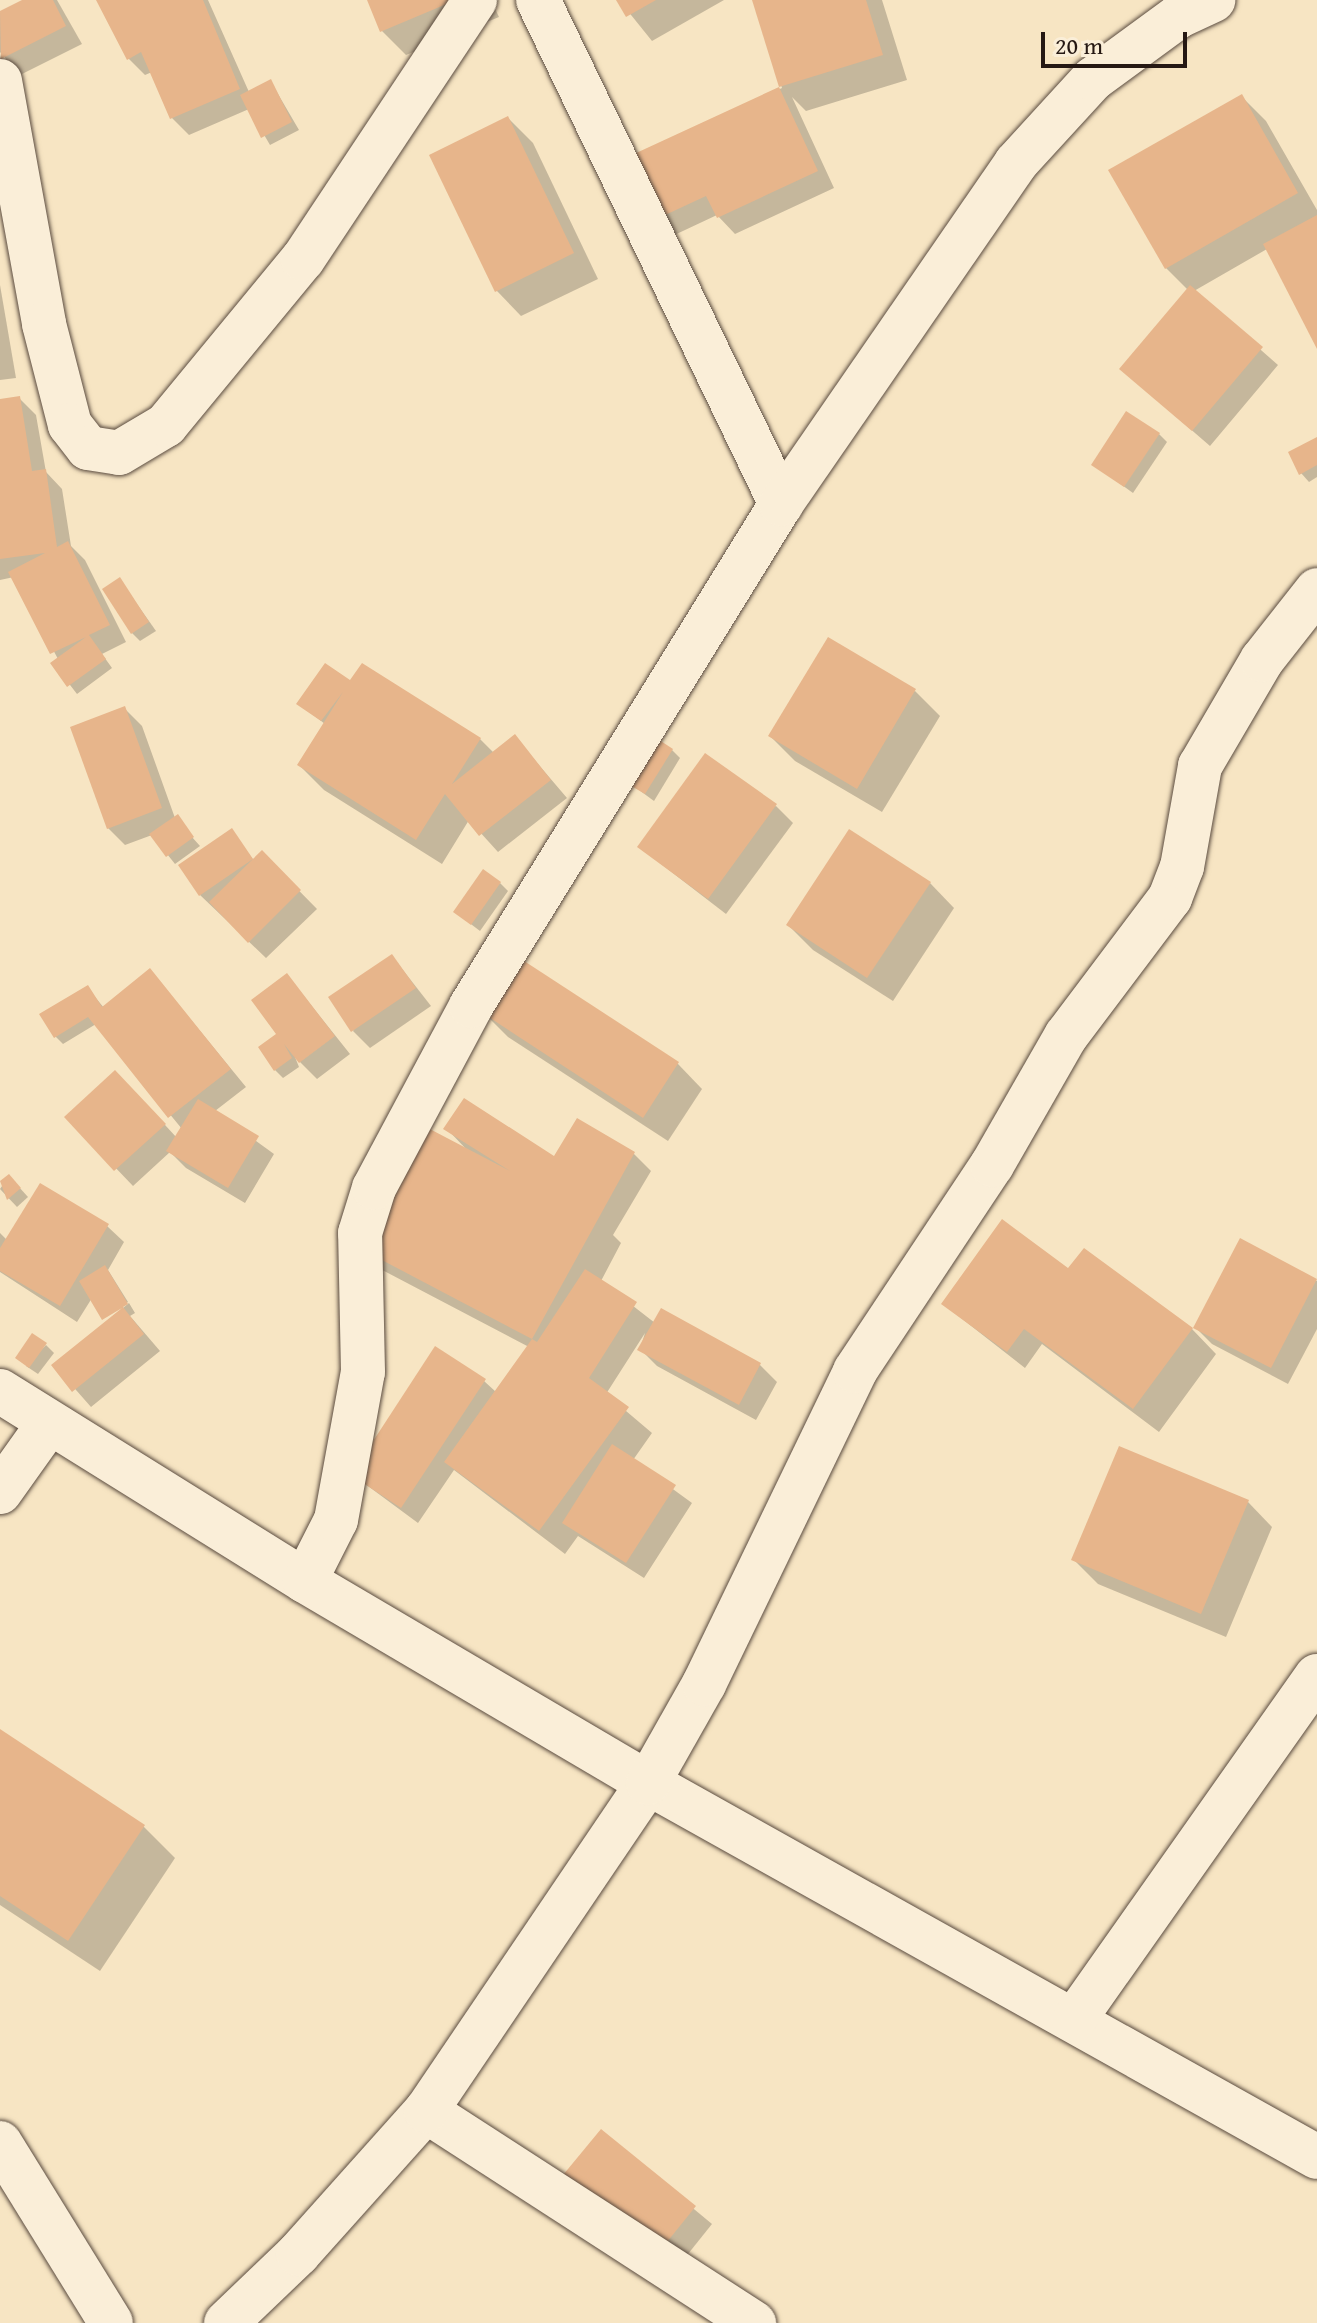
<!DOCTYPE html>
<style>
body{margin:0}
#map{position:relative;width:1317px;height:2323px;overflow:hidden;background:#f7e5c3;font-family:"Gentium Book Plus",serif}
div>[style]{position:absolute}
.shadow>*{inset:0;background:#0003}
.building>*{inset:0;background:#e7b58b}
.roads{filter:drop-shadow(0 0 2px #5a4b3f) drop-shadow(0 0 2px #5a4b3f)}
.minor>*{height:44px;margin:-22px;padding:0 22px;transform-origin:22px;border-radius:22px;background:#faeed8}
span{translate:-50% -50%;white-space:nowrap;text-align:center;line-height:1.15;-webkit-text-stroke:6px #faeed8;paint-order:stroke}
.scale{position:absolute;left:1041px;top:32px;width:146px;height:36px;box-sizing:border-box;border:4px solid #251813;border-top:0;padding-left:10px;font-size:24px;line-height:28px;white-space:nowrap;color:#251813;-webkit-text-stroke:6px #faeed8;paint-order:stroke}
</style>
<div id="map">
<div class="shadow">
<div style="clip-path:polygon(26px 0,57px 0,82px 44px,20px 75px,0 52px,0 13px)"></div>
<div style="clip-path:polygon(98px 0,208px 0,249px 92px,271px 82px,299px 130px,270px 145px,249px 109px,189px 135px,172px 118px,152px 72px,145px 75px,128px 58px)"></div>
<div style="clip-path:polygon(369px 0,491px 0,499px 17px,406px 55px,382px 31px)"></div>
<div style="clip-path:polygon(619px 0,724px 0,652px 41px)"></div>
<div style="clip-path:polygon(755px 0,882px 0,907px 80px,806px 111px,792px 97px,834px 188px,735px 234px,717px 215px,668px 238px,624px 161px,782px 88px)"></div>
<div style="clip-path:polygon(1241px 96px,1266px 121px,1317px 210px,1317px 345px,1267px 249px,1194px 291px,1278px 365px,1210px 446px,1121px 369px,1188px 290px,1166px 268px)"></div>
<div style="clip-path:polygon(508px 118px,533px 143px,598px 279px,521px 316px,497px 291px)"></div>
<div style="clip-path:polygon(0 285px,16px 378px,0 380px)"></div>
<div style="clip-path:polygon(19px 398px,36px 415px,46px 472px,62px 489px,71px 546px,85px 560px,126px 642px,102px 654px,112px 668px,77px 694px,53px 663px,58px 659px,14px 577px,0 580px,0 401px)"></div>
<div style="clip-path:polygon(1159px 434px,1167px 442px,1133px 493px,1094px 465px)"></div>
<div style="clip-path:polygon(1317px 440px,1317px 477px,1309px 482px,1301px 473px)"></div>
<div style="clip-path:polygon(120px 580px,156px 631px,140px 641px,132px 633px)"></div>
<div style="clip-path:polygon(351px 684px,480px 739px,495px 754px,515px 737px,567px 798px,498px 852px,469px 820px,442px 864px,324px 790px,299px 765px,325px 724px,299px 704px)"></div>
<div style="clip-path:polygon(915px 691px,940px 716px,882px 812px,795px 761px,770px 736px)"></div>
<div style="clip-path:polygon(125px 709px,142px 726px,175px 818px,200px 846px,175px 864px,152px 835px,125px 845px,108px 828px)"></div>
<div style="clip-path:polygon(672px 750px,680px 758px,654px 801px,624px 779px)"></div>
<div style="clip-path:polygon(776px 806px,793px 823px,726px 914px,639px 847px)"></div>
<div style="clip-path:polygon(232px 831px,254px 861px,262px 853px,317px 909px,266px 958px,200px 895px)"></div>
<div style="clip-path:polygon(500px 883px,508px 891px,480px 931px,455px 912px)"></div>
<div style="clip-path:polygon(930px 883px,954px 908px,893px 1001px,813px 950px,788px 925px)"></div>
<div style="clip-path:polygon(392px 956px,431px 1006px,370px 1048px,353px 1031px)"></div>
<div style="clip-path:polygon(150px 970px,246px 1087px,215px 1111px,274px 1154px,245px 1203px,186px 1168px,170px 1152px,133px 1186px,67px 1117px,132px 1089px,177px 1138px,182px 1129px,96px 1024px,63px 1044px,55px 1036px,87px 987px,104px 1008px)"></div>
<div style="clip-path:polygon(287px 975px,350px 1054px,317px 1079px,295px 1057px,299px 1067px,283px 1078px,275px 1070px)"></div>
<div style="clip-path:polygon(483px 1012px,678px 1064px,702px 1089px,668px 1141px,508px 1037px)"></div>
<div style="clip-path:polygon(446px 1128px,555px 1159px,634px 1154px,651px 1171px,613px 1235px,621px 1243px,601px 1281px,655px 1323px,661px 1311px,760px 1365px,777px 1382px,756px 1420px,657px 1366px,640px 1349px,645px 1333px,606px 1394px,652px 1433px,633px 1460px,692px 1503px,644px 1578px,578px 1536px,565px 1554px,454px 1470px,418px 1523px,353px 1475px,484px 1381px,496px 1392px,529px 1347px,367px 1262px,468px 1151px)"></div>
<div style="clip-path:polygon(9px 1176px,28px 1197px,17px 1207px,0 1189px)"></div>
<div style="clip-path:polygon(107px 1226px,124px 1242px,108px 1270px,128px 1302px,103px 1317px,92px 1298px,77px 1322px,0 1272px,0 1233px,7px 1240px)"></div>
<div style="clip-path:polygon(1241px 1241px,1317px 1281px,1317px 1329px,1288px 1384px,1212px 1344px,1195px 1327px)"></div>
<div style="clip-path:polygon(1067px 1269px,1192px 1329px,1216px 1354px,1159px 1432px,1042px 1344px,1025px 1368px,943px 1304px)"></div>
<div style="clip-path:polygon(129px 1303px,135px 1313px,130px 1316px,160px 1351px,91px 1407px,54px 1365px)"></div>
<div style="clip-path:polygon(46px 1345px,54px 1353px,38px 1374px,26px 1366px)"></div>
<div style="clip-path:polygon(1248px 1502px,1272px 1527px,1226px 1637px,1098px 1584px,1074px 1560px)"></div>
<div style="clip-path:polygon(0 1732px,144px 1827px,175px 1858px,100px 1971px,0 1905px)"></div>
<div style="clip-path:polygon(601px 2132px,712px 2224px,664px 2284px)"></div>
</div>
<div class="building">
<div style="clip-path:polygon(22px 0,53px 0,66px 26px,1px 59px,0 11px)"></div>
<div style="clip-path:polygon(96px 0,203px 0,240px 89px,170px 119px,141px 52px,127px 60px)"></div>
<div style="clip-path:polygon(367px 0,456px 0,380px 32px)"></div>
<div style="clip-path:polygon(616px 0,656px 0,626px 17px)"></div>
<div style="clip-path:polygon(752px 0,866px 0,883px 55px,779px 87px)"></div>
<div style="clip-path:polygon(271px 79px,292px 122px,261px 138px,240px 95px)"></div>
<div style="clip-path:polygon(779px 87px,818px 171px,717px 218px,706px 196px,650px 222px,621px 160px)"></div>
<div style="clip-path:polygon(1242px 94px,1298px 193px,1165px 269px,1108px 170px)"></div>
<div style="clip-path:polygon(508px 116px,574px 253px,495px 292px,429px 155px)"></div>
<div style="clip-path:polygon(1317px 215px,1317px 349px,1263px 244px)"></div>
<div style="clip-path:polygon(1190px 285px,1263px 347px,1192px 431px,1119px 369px)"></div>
<div style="clip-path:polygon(20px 396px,32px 471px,46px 469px,57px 547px,68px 541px,110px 625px,89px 635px,106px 659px,67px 687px,50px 663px,86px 637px,50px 654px,8px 572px,45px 553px,0 559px,0 399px)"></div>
<div style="clip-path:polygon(1126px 411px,1160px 433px,1124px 487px,1091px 465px)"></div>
<div style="clip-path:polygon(1317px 437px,1317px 465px,1299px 475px,1288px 452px)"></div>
<div style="clip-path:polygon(120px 577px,149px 622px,131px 634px,102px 589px)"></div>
<div style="clip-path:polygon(828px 637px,916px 689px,857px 789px,768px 736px)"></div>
<div style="clip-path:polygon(325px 663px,350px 680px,362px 663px,481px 738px,452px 784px,515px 734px,551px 780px,479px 836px,445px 794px,416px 840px,297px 765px,343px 692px,321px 721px,296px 704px)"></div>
<div style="clip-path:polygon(125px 706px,162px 808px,107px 829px,70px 727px)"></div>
<div style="clip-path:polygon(650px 734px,673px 749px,645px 794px,621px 780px)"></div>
<div style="clip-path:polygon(705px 753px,777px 804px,708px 899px,637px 847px)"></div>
<div style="clip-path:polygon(178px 814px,194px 837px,166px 857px,149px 834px)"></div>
<div style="clip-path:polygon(232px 828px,253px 859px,199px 896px,178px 865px)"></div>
<div style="clip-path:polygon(849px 829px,931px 882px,867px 978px,786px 925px)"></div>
<div style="clip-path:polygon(262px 850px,301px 890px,248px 943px,209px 902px)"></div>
<div style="clip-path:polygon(483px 869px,501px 882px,471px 925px,453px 912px)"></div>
<div style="clip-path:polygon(392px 954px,416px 988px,351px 1032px,328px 997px)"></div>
<div style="clip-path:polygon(518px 957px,679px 1062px,643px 1118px,481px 1012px)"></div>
<div style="clip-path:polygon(150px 968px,231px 1069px,168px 1118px,88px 1017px,54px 1038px,39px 1014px,88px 985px,102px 1007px)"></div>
<div style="clip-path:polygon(287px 973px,335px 1036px,299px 1063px,284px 1044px,292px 1058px,274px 1071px,258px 1047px,276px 1034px,251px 1000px)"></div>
<div style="clip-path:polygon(115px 1070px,166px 1124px,114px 1171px,64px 1117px)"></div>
<div style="clip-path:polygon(464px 1098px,554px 1156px,577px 1118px,635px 1152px,532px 1339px,340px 1238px,405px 1116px,510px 1171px,443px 1129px)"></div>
<div style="clip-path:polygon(198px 1099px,259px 1136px,228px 1188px,166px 1151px)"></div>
<div style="clip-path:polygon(9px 1174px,21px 1188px,7px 1200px,0 1181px)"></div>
<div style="clip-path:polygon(40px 1183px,109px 1224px,60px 1306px,0 1271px,0 1248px)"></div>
<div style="clip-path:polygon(1002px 1219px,1068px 1268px,1084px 1248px,1193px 1328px,1133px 1409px,1024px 1329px,1007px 1352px,941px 1304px)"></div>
<div style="clip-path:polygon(1240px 1238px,1317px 1279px,1271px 1368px,1193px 1328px)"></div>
<div style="clip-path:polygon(105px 1265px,128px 1304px,123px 1307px,144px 1334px,72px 1392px,51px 1365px,122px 1308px,102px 1320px,79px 1281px)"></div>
<div style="clip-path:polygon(585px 1269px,637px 1302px,589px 1378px,629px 1407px,539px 1531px,444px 1462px,532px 1339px,537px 1342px)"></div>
<div style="clip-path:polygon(661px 1308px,761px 1363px,739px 1405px,637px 1350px)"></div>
<div style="clip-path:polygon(32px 1333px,47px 1343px,29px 1368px,15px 1358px)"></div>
<div style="clip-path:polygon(435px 1346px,486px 1379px,401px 1508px,351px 1475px)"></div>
<div style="clip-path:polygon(612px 1444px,676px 1485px,626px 1563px,562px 1523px)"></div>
<div style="clip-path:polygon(1119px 1446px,1249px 1500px,1201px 1614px,1071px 1560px)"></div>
<div style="clip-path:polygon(0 1729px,145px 1825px,68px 1941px,0 1896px)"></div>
<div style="clip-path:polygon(601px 2129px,696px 2206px,646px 2268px,549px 2192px)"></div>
</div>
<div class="roads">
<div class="minor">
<div style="left:538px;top:0;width:560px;rotate:64.26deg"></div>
<div style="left:0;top:81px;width:247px;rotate:79.7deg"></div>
<div style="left:44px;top:324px;width:104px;rotate:75.6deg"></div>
<div style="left:70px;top:425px;width:29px;rotate:52deg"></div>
<div style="left:88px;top:448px;width:31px;rotate:9deg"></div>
<div style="left:119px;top:453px;width:55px;rotate:-30.8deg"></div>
<div style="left:166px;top:425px;width:215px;rotate:-50.5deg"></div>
<div style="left:303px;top:259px;width:311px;rotate:-56.4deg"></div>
<div style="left:0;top:1391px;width:359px;rotate:31.9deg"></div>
<div style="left:305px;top:1581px;width:398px;rotate:30.5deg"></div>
<div style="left:648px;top:1783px;width:766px;rotate:29.21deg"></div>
<div style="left:0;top:1492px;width:85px;rotate:-54.6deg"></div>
<div style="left:305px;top:1581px;width:68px;rotate:-63.1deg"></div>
<div style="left:336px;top:1520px;width:150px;rotate:-79.7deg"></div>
<div style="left:363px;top:1372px;width:139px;rotate:-91.2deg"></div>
<div style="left:360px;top:1233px;width:47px;rotate:-72.7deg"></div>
<div style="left:374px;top:1188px;width:206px;rotate:-61.9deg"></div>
<div style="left:471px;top:1006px;width:590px;rotate:-58.3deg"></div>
<div style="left:781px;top:504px;width:414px;rotate:-55.4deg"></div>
<div style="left:1016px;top:163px;width:114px;rotate:-47.5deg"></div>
<div style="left:1093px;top:79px;width:107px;rotate:-36.2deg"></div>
<div style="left:1179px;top:16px;width:38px;rotate:-25deg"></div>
<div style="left:1074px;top:2020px;width:421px;rotate:-54.8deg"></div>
<div style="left:426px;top:2111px;width:391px;rotate:32.9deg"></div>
<div style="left:0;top:2143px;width:211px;rotate:58.3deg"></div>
<div style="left:226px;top:2323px;width:100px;rotate:-43.8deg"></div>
<div style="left:298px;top:2254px;width:192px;rotate:-48.2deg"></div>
<div style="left:426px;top:2111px;width:396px;rotate:-55.9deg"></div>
<div style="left:648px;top:1783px;width:114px;rotate:-60.5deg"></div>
<div style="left:704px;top:1684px;width:348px;rotate:-64.2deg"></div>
<div style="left:855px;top:1371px;width:247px;rotate:-56.4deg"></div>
<div style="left:992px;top:1165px;width:149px;rotate:-60.2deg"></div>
<div style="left:1066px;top:1036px;width:173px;rotate:-53deg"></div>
<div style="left:1170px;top:898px;width:33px;rotate:-69deg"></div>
<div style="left:1182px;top:867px;width:103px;rotate:-79.9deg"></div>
<div style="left:1200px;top:766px;width:123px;rotate:-59.7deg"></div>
<div style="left:1262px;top:660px;width:89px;rotate:-51.8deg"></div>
</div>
</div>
<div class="scale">20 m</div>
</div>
